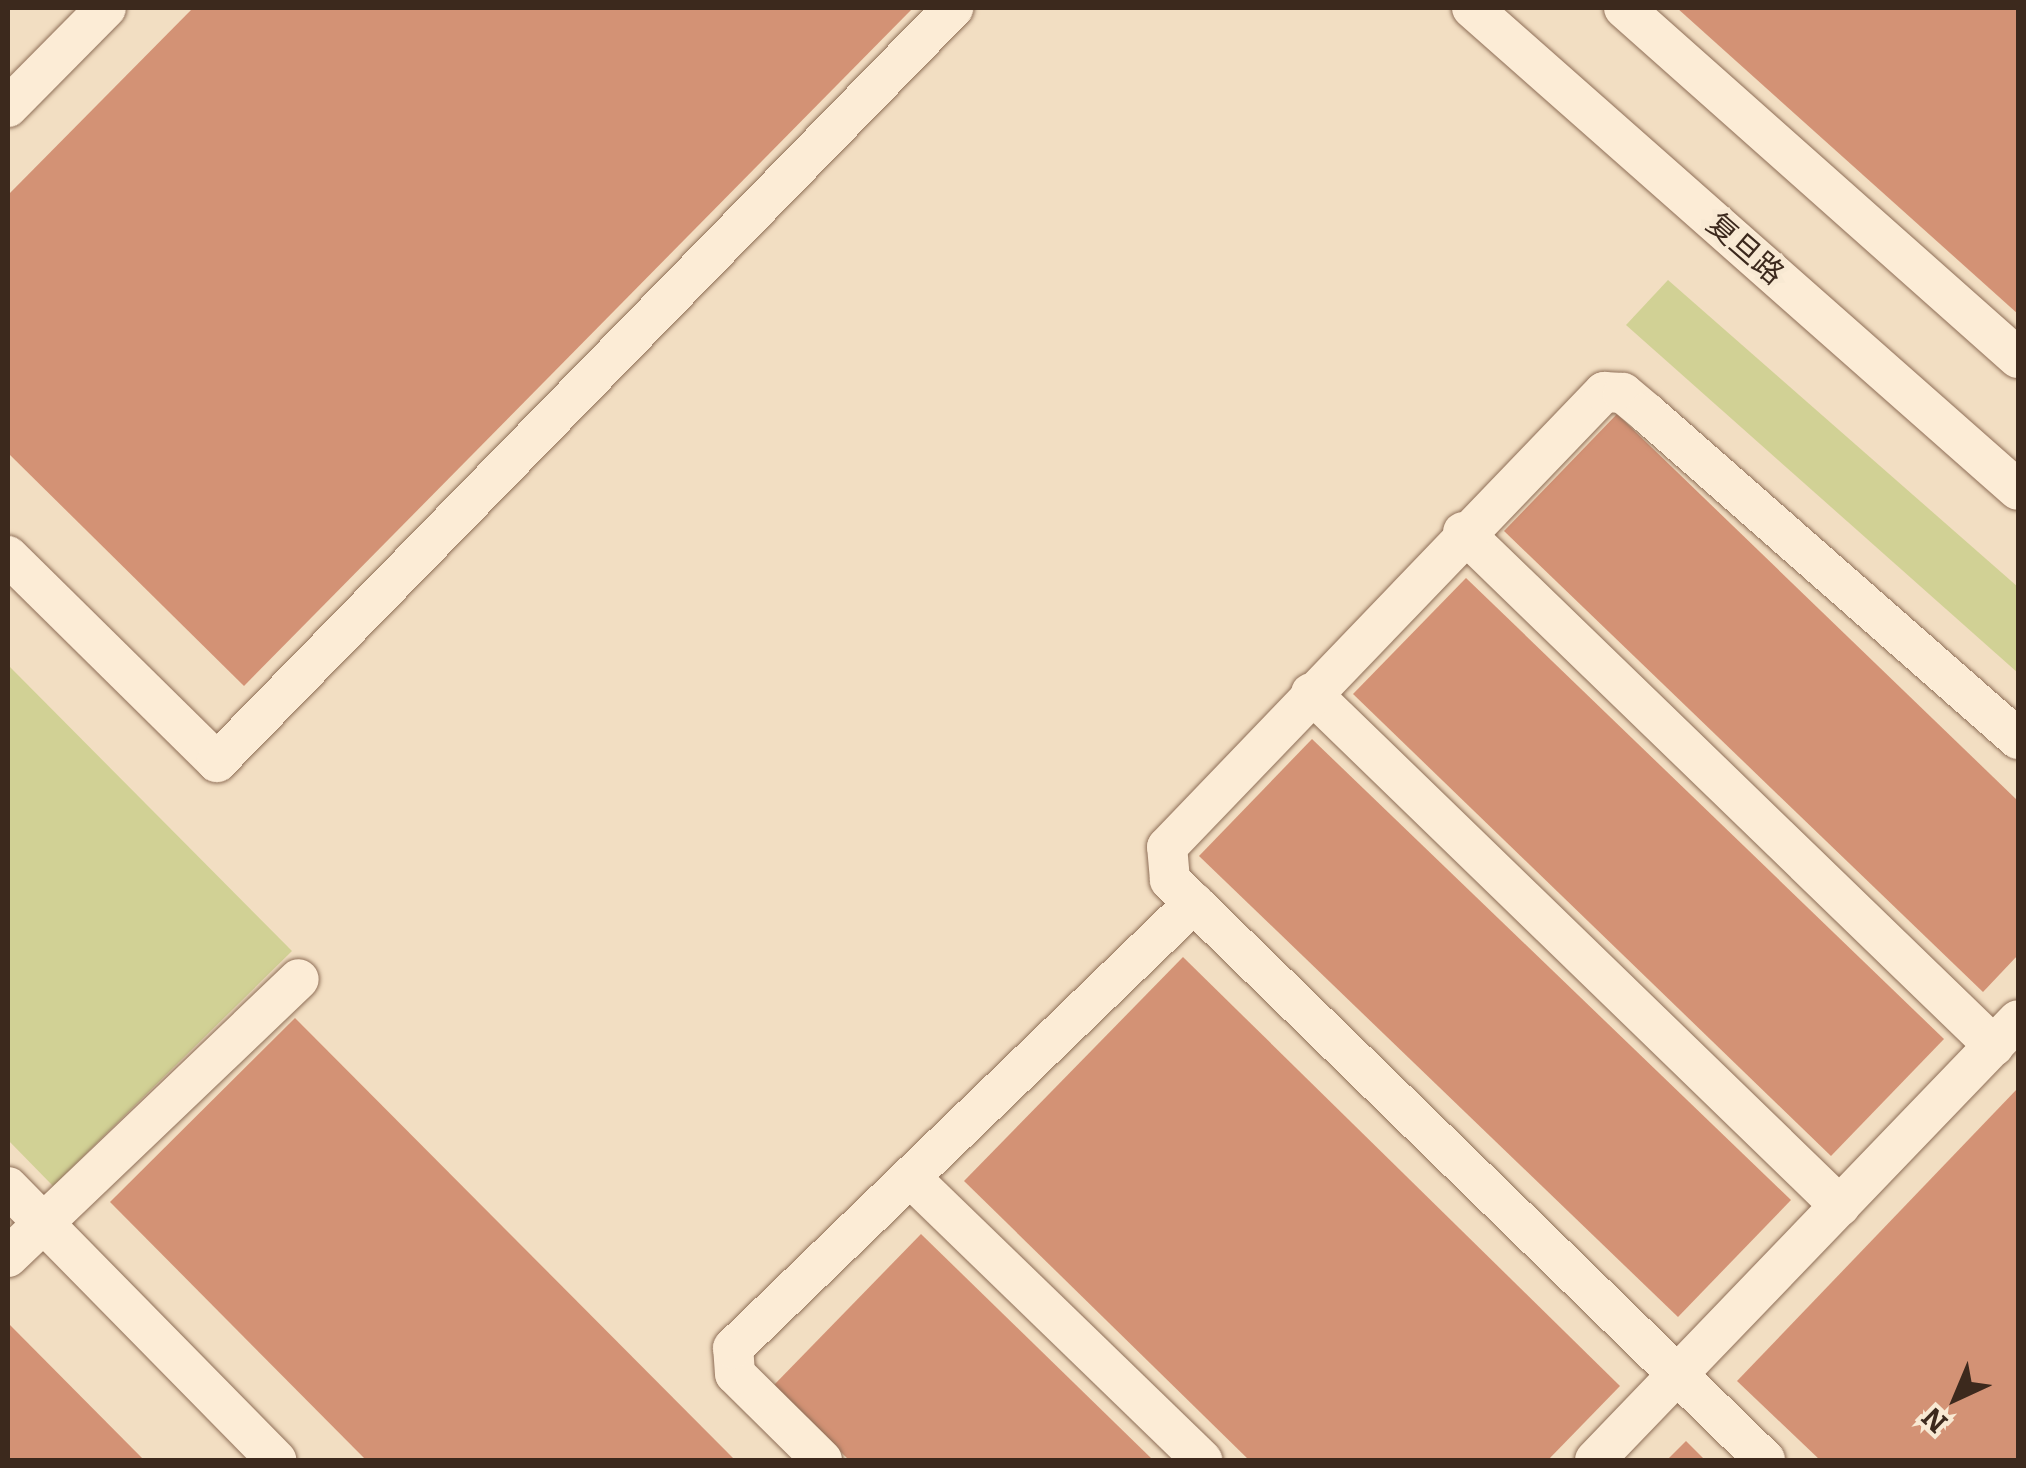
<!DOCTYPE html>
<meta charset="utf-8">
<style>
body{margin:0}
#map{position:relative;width:2026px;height:1468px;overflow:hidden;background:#f2dec2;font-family:Bitter,"Noto Sans SC",serif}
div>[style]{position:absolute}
.green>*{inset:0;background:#d1d195}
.building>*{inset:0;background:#d39275}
.roads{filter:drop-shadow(0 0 2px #8e6e57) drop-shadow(0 0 2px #8e6e57)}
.minor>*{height:40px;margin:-20px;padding:0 20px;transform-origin:20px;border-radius:20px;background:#fcecd6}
span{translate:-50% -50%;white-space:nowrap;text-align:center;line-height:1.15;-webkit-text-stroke:9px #f8e9d3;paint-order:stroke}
.street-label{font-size:30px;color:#3c291d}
.frame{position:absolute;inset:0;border:10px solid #3c291d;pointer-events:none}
.north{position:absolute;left:1906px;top:1348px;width:100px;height:100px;-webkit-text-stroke:8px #f8e9d3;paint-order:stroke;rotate:224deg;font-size:28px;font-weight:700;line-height:40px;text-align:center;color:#3c291d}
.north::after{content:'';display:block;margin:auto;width:35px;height:45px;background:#3c291d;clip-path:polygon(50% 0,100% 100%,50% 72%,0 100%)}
</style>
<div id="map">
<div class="green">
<div style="clip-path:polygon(1668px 280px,2018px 587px,2018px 673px,1626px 325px)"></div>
<div style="clip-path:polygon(8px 665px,292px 951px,53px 1186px,8px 1140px)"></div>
</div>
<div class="building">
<div style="clip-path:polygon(193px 8px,913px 8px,244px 686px,8px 453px,8px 195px)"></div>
<div style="clip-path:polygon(1677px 8px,2018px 8px,2018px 314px)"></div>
<div style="clip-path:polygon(1617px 414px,2018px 801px,2018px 955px,1983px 992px,1504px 531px)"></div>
<div style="clip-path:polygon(1466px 578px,1944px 1039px,1831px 1156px,1353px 694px)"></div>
<div style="clip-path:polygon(1312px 739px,1791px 1200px,1678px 1317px,1199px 856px)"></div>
<div style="clip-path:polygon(1183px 957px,1620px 1386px,1548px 1460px,1249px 1460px,964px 1181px)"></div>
<div style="clip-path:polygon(295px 1018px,735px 1460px,366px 1460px,110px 1202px)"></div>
<div style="clip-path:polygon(2018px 1088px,2018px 1460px,1820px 1460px,1737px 1381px)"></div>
<div style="clip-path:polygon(921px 1234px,1153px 1460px,849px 1460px,773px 1386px)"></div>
<div style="clip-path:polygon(8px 1323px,144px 1460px,8px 1460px)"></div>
<div style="clip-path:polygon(1686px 1441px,1705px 1460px,1667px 1460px)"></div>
</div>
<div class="roads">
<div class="minor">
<div style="left:1472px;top:8px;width:728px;rotate:41.44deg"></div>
<div style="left:1624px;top:8px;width:527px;rotate:41.62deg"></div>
<div style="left:8px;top:107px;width:139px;rotate:-45.3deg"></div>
<div style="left:1463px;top:532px;width:739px;rotate:44.07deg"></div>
<div style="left:8px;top:556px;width:293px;rotate:44.6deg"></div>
<div style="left:217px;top:762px;width:1054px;rotate:-45.69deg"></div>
<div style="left:1311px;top:693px;width:737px;rotate:44.12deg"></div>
<div style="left:910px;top:1177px;width:407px;rotate:44.1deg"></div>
<div style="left:8px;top:1187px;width:383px;rotate:45.5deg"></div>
<div style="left:8px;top:1257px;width:402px;rotate:-43.7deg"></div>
<div style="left:822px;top:1460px;width:122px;rotate:-135.3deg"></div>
<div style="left:735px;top:1374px;width:26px;rotate:-94deg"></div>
<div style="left:733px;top:1348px;width:641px;rotate:-43.99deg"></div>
<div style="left:1595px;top:1460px;width:610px;rotate:-46.13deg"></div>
<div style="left:1765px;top:1460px;width:831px;rotate:-135.73deg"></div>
<div style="left:1170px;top:880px;width:33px;rotate:-95deg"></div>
<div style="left:1167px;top:847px;width:631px;rotate:-46.16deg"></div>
<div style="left:1604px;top:392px;width:19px;rotate:3deg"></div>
<div style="left:1623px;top:393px;width:31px;rotate:40deg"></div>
<div style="left:1647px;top:413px;width:494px;rotate:41.3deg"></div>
</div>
</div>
<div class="street-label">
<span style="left:1745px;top:249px;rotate:41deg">复旦路</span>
</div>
<div class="frame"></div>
<div class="north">N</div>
</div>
